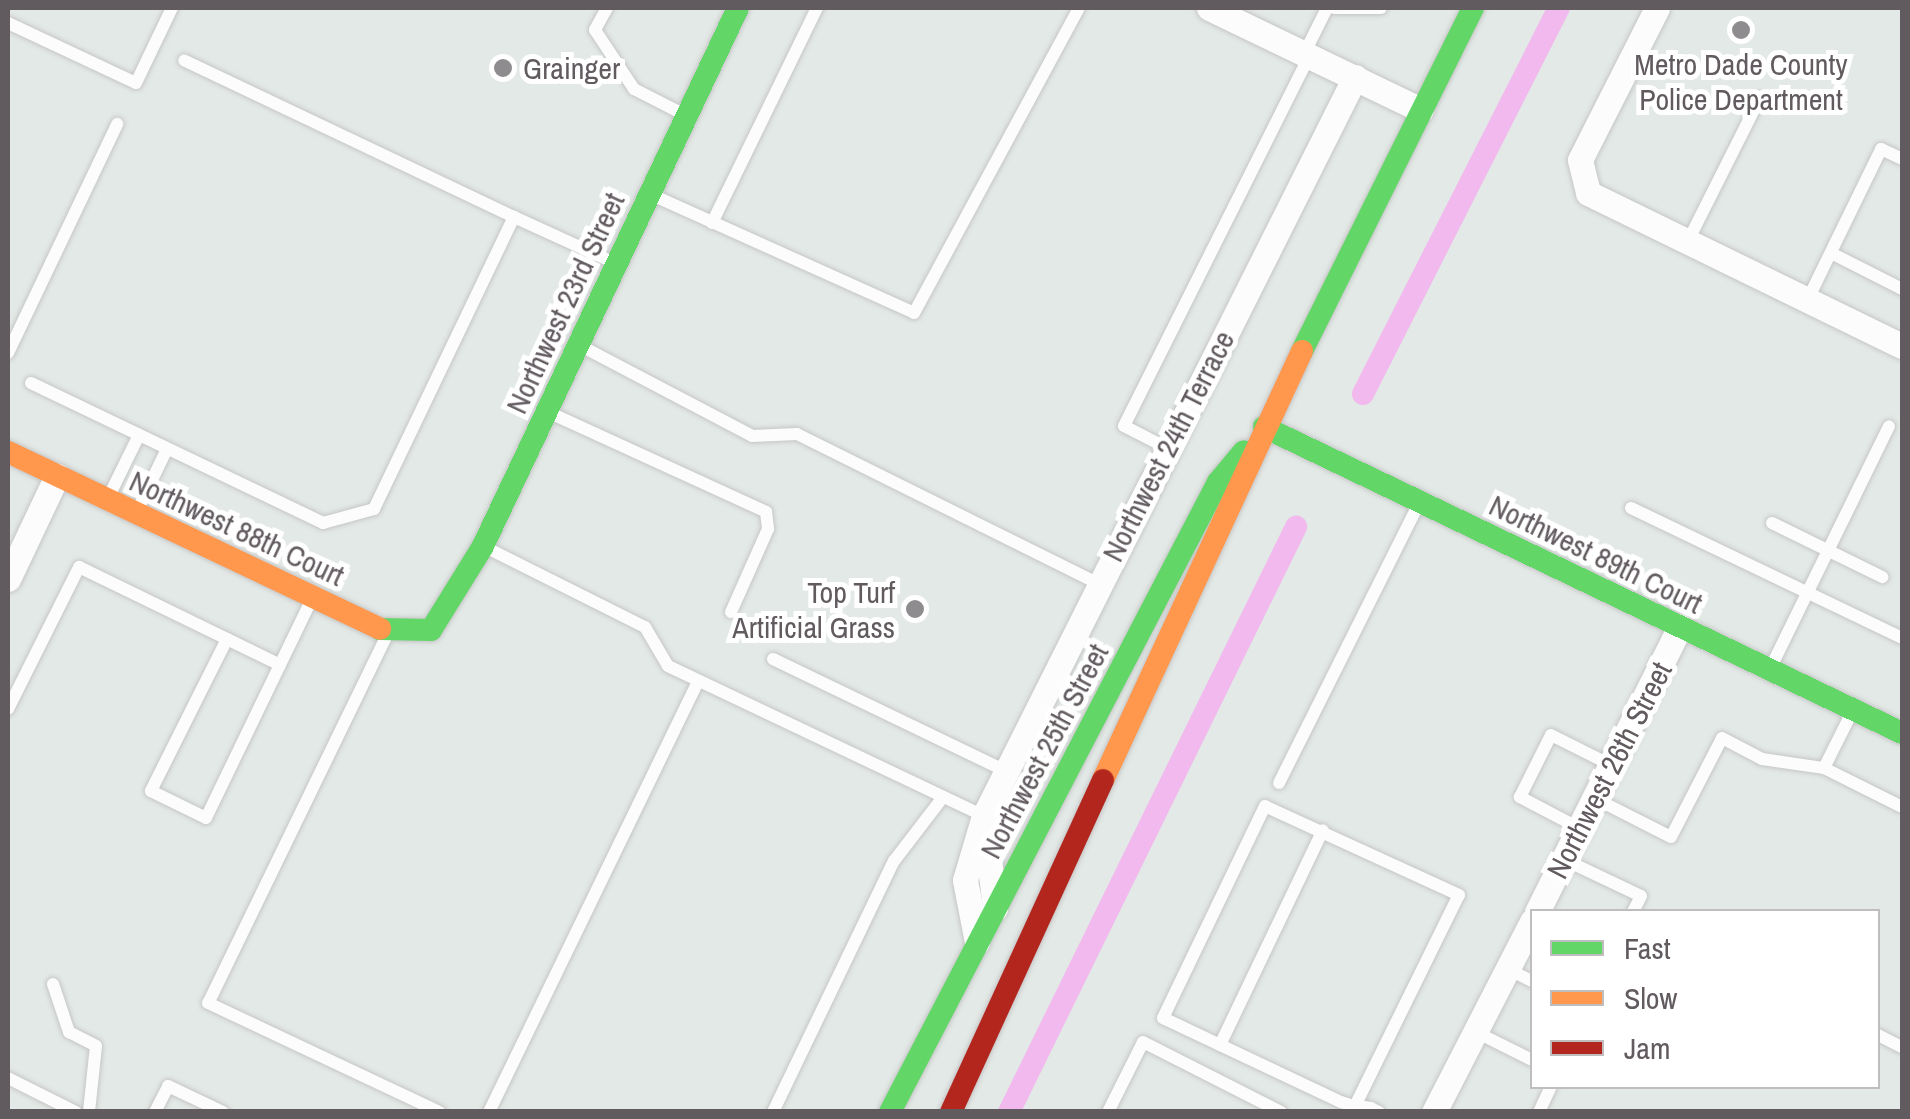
<!DOCTYPE html>
<style>
body{margin:0}
#map{position:relative;width:1910px;height:1119px;overflow:hidden;background:#e3e9e6;font-family:"Archivo Narrow",sans-serif}
div>[style]{position:absolute}
.canal>*{height:22px;margin:-11px;padding:0 11px;transform-origin:11px;border-radius:11px;background:#f1b9ed}
.roads{filter:drop-shadow(0 0 2px #c5c6c6) drop-shadow(0 0 2px #c5c6c6)}
.lane>*{height:12px;margin:-6px;padding:0 6px;transform-origin:6px;border-radius:6px;background:#fbfcfb}
.street>*{height:25px;margin:-12.5px;padding:0 12.5px;transform-origin:12.5px;border-radius:12.5px;background:#fbfcfb}
.fast>*{height:22px;margin:-11px;padding:0 11px;transform-origin:11px;border-radius:11px;background:#63d668}
.slow>*{height:22px;margin:-11px;padding:0 11px;transform-origin:11px;border-radius:11px;background:#ff974d}
.jam>*{height:22px;margin:-11px;padding:0 11px;transform-origin:11px;border-radius:11px;background:#b3261e}
.dots>*{width:28px;height:28px;translate:-50% -50%;box-sizing:border-box;border:5px solid #fff;border-radius:50%}
span{translate:-50% -50%;white-space:nowrap;text-align:center;line-height:1.15;-webkit-text-stroke:10px #fff;paint-order:stroke}
.poi-label{font-size:30px;color:#615a5f}
.left{translate:0 -50%;text-align:left}
.right{translate:-100% -50%;text-align:right}
.street-label{font-size:30px;color:#615a5f}
.frame{position:absolute;inset:0;border:10px solid #615a5f;pointer-events:none}
.legend{position:absolute;left:1530px;top:909px;width:350px;height:180px;box-sizing:border-box;background:#fff;border:2px solid #c0bdbf;margin:0;padding:12px 18px;list-style:none;font-size:30px;color:#615a5f}
.legend li{display:flex;align-items:center;gap:20px;height:50px}
.legend b{width:50px;border:2px solid #c0bdbf}
</style>
<div id="map">
<div class="canal">
<div style="left:1363px;top:394px;width:433px;rotate:-63.1deg"></div>
<div style="left:1009px;top:1112px;width:652px;rotate:-63.87deg"></div>
</div>
<div class="roads">
<div class="lane">
<div style="left:607px;top:8px;width:25px;rotate:119deg"></div>
<div style="left:595px;top:30px;width:71px;rotate:56.5deg"></div>
<div style="left:634px;top:89px;width:57px;rotate:27deg"></div>
<div style="left:1334px;top:8px;width:47px"></div>
<div style="left:8px;top:23px;width:141px;rotate:25.1deg"></div>
<div style="left:136px;top:83px;width:83px;rotate:-64.4deg"></div>
<div style="left:1304px;top:54px;width:51px;rotate:-63.4deg"></div>
<div style="left:652px;top:195px;width:287px;rotate:24.2deg"></div>
<div style="left:914px;top:313px;width:347px;rotate:-61.6deg"></div>
<div style="left:514px;top:217px;width:113px;rotate:24.5deg"></div>
<div style="left:712px;top:223px;width:239px;rotate:-64deg"></div>
<div style="left:1687px;top:243px;width:162px;rotate:-63.3deg"></div>
<div style="left:1831px;top:253px;width:80px;rotate:26.9deg"></div>
<div style="left:1807px;top:301px;width:169px;rotate:-64deg"></div>
<div style="left:1881px;top:149px;width:23px;rotate:25deg"></div>
<div style="left:579px;top:345px;width:195px;rotate:27.7deg"></div>
<div style="left:752px;top:436px;width:45px;rotate:-2.5deg"></div>
<div style="left:797px;top:434px;width:337px;rotate:26.4deg"></div>
<div style="left:8px;top:353px;width:254px;rotate:-64.5deg"></div>
<div style="left:31px;top:383px;width:324px;rotate:25.6deg"></div>
<div style="left:323px;top:523px;width:53px;rotate:-15.4deg"></div>
<div style="left:374px;top:509px;width:324px;rotate:-64.4deg"></div>
<div style="left:514px;top:217px;width:365px;rotate:-154.6deg"></div>
<div style="left:548px;top:412px;width:240px;rotate:24.6deg"></div>
<div style="left:766px;top:512px;width:17px;rotate:83deg"></div>
<div style="left:768px;top:529px;width:91px;rotate:114deg"></div>
<div style="left:1167px;top:448px;width:48px;rotate:-152.9deg"></div>
<div style="left:1124px;top:426px;width:414px;rotate:-63.4deg"></div>
<div style="left:109px;top:496px;width:68px;rotate:-63.8deg"></div>
<div style="left:1631px;top:508px;width:301px;rotate:25.6deg"></div>
<div style="left:137px;top:511px;width:69px;rotate:-64.2deg"></div>
<div style="left:1772px;top:523px;width:123px;rotate:26.1deg"></div>
<div style="left:487px;top:548px;width:177px;rotate:26.6deg"></div>
<div style="left:645px;top:627px;width:45px;rotate:59.5deg"></div>
<div style="left:668px;top:666px;width:350px;rotate:25.4deg"></div>
<div style="left:387px;top:635px;width:409px;rotate:115.9deg"></div>
<div style="left:208px;top:1003px;width:256px;rotate:25.2deg"></div>
<div style="left:227px;top:639px;width:59px;rotate:26.1deg"></div>
<div style="left:773px;top:659px;width:256px;rotate:25.7deg"></div>
<div style="left:1771px;top:667px;width:268px;rotate:-63.9deg"></div>
<div style="left:8px;top:709px;width:159px;rotate:-63.4deg"></div>
<div style="left:79px;top:567px;width:165px;rotate:25.9deg"></div>
<div style="left:227px;top:639px;width:170px;rotate:116.6deg"></div>
<div style="left:151px;top:791px;width:61px;rotate:26.1deg"></div>
<div style="left:206px;top:818px;width:243px;rotate:-64.2deg"></div>
<div style="left:1824px;top:768px;width:63px;rotate:-63.4deg"></div>
<div style="left:1279px;top:783px;width:311px;rotate:-63.4deg"></div>
<div style="left:1594px;top:798px;width:86px;rotate:26.9deg"></div>
<div style="left:1671px;top:837px;width:111px;rotate:-62.7deg"></div>
<div style="left:1722px;top:738px;width:45px;rotate:27.7deg"></div>
<div style="left:1762px;top:759px;width:63px;rotate:8.3deg"></div>
<div style="left:1824px;top:768px;width:87px;rotate:26.6deg"></div>
<div style="left:1579px;top:828px;width:67px;rotate:-152.3deg"></div>
<div style="left:1520px;top:797px;width:69px;rotate:-63.4deg"></div>
<div style="left:1551px;top:735px;width:67px;rotate:26.6deg"></div>
<div style="left:1563px;top:859px;width:86px;rotate:25.4deg"></div>
<div style="left:1641px;top:896px;width:18px;rotate:117deg"></div>
<div style="left:1508px;top:969px;width:27px;rotate:27deg"></div>
<div style="left:53px;top:984px;width:51px;rotate:71.6deg"></div>
<div style="left:69px;top:1032px;width:30px;rotate:27deg"></div>
<div style="left:96px;top:1046px;width:66px;rotate:96.1deg"></div>
<div style="left:1476px;top:1032px;width:63px;rotate:26.6deg"></div>
<div style="left:1878px;top:1035px;width:27px;rotate:27deg"></div>
<div style="left:1220px;top:1045px;width:238px;rotate:-64.4deg"></div>
<div style="left:8px;top:1078px;width:76px;rotate:26.6deg"></div>
<div style="left:1355px;top:1106px;width:235px;rotate:-63.8deg"></div>
<div style="left:1459px;top:895px;width:213px;rotate:-155.4deg"></div>
<div style="left:1265px;top:806px;width:235px;rotate:115.7deg"></div>
<div style="left:1163px;top:1018px;width:197px;rotate:25.3deg"></div>
<div style="left:1341px;top:1102px;width:9px;rotate:18deg"></div>
<div style="left:1350px;top:1105px;width:21px;rotate:8deg"></div>
<div style="left:1371px;top:1108px;width:9px;rotate:27deg"></div>
<div style="left:155px;top:1112px;width:29px;rotate:-63deg"></div>
<div style="left:168px;top:1086px;width:61px;rotate:25.3deg"></div>
<div style="left:489px;top:1112px;width:479px;rotate:-64.1deg"></div>
<div style="left:773px;top:1112px;width:279px;rotate:-64.3deg"></div>
<div style="left:894px;top:861px;width:76px;rotate:-52.5deg"></div>
<div style="left:1108px;top:1112px;width:78px;rotate:-63.4deg"></div>
<div style="left:1143px;top:1042px;width:155px;rotate:26.9deg"></div>
<div style="left:1539px;top:1112px;width:29px;rotate:-65deg"></div>
</div>
<div class="street">
<div style="left:1209px;top:8px;width:235px;rotate:25.7deg"></div>
<div style="left:1657px;top:8px;width:170px;rotate:116.9deg"></div>
<div style="left:1580px;top:160px;width:34px;rotate:76deg"></div>
<div style="left:1588px;top:193px;width:349px;rotate:26deg"></div>
<div style="left:8px;top:579px;width:114px;rotate:-64.6deg"></div>
<div style="left:985px;top:826px;width:83px;rotate:83deg"></div>
<div style="left:1537px;top:912px;width:319px;rotate:-63.4deg"></div>
<div style="left:977px;top:942px;width:63px;rotate:-101deg"></div>
<div style="left:965px;top:880px;width:67px;rotate:-73.5deg"></div>
<div style="left:984px;top:816px;width:827px;rotate:-63.34deg"></div>
<div style="left:1434px;top:1112px;width:215px;rotate:-62.8deg"></div>
</div>
<div class="fast">
<div style="left:1302px;top:351px;width:383px;rotate:-63.5deg"></div>
<div style="left:1264px;top:427px;width:708px;rotate:25.62deg"></div>
<div style="left:380px;top:629px;width:51px;rotate:1.1deg"></div>
<div style="left:431px;top:630px;width:99px;rotate:-58.2deg"></div>
<div style="left:483px;top:546px;width:595px;rotate:-64.64deg"></div>
<div style="left:890px;top:1112px;width:710px;rotate:-62.5deg"></div>
<div style="left:1218px;top:482px;width:40px;rotate:-50deg"></div>
</div>
<div class="slow">
<div style="left:8px;top:452px;width:412px;rotate:25.4deg"></div>
<div style="left:1103px;top:780px;width:473px;rotate:-65.1deg"></div>
</div>
<div class="jam">
<div style="left:951px;top:1112px;width:365px;rotate:-65.4deg"></div>
</div>
</div>
<div class="dots">
<div style="left:1741px;top:30px;background:#8e8c8e"></div>
<div style="left:503px;top:68px;background:#8e8c8e"></div>
<div style="left:915px;top:609px;background:#8e8c8e"></div>
</div>
<div class="poi-label">
<span style="left:1741px;top:81px">Metro Dade County<br>Police Department</span>
<span class="left" style="left:523px;top:68px">Grainger</span>
<span class="right" style="left:895px;top:609px">Top Turf<br>Artificial Grass</span>
</div>
<div class="street-label">
<span style="left:565px;top:303px;rotate:-65deg">Northwest 23rd Street</span>
<span style="left:1168px;top:446px;rotate:-63deg">Northwest 24th Terrace</span>
<span style="left:237px;top:528px;rotate:25deg">Northwest 88th Court</span>
<span style="left:1596px;top:554px;rotate:26deg">Northwest 89th Court</span>
<span style="left:1044px;top:751px;rotate:-62deg">Northwest 25th Street</span>
<span style="left:1609px;top:770px;rotate:-63deg">Northwest 26th Street</span>
</div>
<div class="frame"></div>
<ul class="legend">
<li><b style="height:12px;background:#63d668"></b>Fast</li>
<li><b style="height:12px;background:#ff974d"></b>Slow</li>
<li><b style="height:12px;background:#b3261e"></b>Jam</li>
</ul>
</div>
